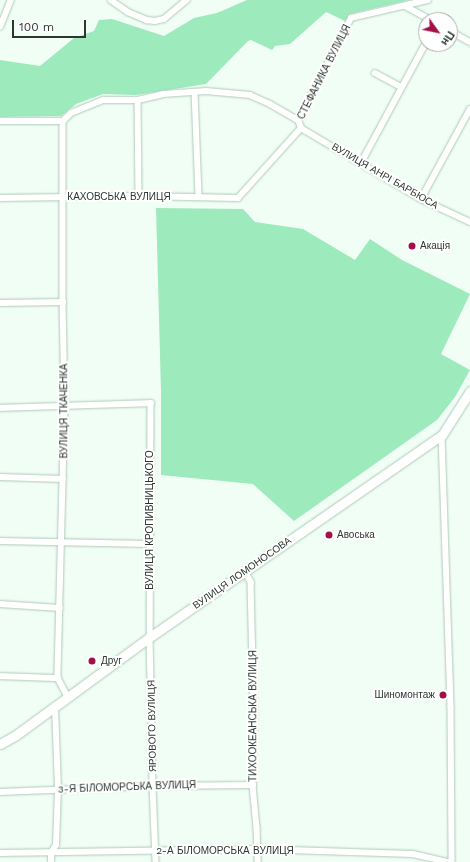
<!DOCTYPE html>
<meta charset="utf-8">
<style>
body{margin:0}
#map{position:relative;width:470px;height:862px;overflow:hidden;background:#f1fef6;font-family:"Work Sans",sans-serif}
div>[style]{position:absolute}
.green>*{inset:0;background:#9deabd}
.roads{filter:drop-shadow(0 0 1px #adcbb8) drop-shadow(0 0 1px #adcbb8)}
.street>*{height:5.5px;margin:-2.75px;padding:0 2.75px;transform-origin:2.75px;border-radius:2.75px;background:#fff}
.primary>*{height:9px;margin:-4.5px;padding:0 4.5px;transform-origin:4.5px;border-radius:4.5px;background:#fff}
.dots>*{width:11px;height:11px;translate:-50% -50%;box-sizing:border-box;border:2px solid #fff;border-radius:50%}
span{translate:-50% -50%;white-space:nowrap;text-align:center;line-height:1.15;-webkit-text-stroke:4px #fff;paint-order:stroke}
.street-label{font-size:10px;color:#2b3730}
.poi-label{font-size:10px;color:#2b3730}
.left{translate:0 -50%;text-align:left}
.right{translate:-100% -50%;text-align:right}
.north{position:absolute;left:418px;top:12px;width:40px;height:40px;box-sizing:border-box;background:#fff;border:1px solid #aaafac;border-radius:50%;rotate:123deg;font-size:11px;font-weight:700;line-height:16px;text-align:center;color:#2b3730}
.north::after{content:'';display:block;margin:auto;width:14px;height:18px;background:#a50f47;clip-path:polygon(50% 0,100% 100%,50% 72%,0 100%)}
.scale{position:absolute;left:12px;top:20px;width:74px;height:18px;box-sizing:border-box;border:2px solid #2b3730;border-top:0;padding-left:5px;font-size:12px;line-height:14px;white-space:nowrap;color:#2b3730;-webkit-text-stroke:3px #fff;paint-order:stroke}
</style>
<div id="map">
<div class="green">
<div style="clip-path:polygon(247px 0,409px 0,350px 14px,345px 21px,326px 12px,290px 44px,275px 46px,272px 50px,251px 40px,248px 41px,206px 84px,136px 95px,103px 94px,76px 104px,61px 116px,0 117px,0 60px,40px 66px,74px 38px,94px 31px,99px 20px,112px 19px,164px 36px,194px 18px,217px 13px)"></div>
<div style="clip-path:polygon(156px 208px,243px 209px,255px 222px,303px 229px,355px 260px,370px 239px,402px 260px,470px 294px,441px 354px,470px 370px,455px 397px,437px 420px,294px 521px,253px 484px,161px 475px,161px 392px)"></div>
</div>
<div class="roads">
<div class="street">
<div style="left:111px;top:0;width:21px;rotate:35deg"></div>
<div style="left:128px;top:12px;width:21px;rotate:23deg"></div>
<div style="left:147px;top:20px;width:8px;rotate:7deg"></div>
<div style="left:155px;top:21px;width:9px;rotate:-13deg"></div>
<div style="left:164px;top:19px;width:30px;rotate:-40deg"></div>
<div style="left:405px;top:6px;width:30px;rotate:28deg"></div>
<div style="left:0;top:27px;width:29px;rotate:-68deg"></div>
<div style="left:450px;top:31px;width:23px;rotate:29deg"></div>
<div style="left:375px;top:73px;width:30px;rotate:28deg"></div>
<div style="left:195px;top:92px;width:105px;rotate:87.8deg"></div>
<div style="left:138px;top:100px;width:96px;rotate:89.4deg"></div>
<div style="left:0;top:121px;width:63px"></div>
<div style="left:63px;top:121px;width:181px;rotate:90deg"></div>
<div style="left:63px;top:302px;width:103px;rotate:88.9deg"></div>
<div style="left:65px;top:405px;width:273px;rotate:91.5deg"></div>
<div style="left:58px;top:678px;width:21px;rotate:62deg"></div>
<div style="left:63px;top:121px;width:11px;rotate:-45deg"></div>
<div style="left:71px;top:113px;width:35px;rotate:-22deg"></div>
<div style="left:103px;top:100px;width:35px"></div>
<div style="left:138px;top:100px;width:26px;rotate:-13deg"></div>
<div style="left:163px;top:94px;width:43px;rotate:-4deg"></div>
<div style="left:206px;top:91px;width:44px;rotate:5.2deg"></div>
<div style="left:250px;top:95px;width:22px;rotate:24deg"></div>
<div style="left:270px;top:104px;width:32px;rotate:30deg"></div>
<div style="left:301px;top:128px;width:139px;rotate:30.6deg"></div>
<div style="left:421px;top:199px;width:54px;rotate:25.1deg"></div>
<div style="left:361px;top:163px;width:136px;rotate:-61.6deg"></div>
<div style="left:0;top:198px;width:139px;rotate:-0.8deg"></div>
<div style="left:139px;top:196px;width:99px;rotate:1.2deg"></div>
<div style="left:238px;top:198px;width:94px;rotate:-48deg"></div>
<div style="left:301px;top:128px;width:9px;rotate:-111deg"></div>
<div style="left:298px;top:120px;width:115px;rotate:-62.5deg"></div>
<div style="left:351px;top:18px;width:79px;rotate:-13.2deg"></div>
<div style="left:421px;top:199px;width:102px;rotate:-61.4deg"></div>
<div style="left:0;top:303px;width:63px;rotate:-0.9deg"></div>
<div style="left:0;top:408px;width:151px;rotate:-1.9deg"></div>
<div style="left:151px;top:403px;width:234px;rotate:90.2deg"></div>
<div style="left:150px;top:637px;width:149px;rotate:88.8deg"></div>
<div style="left:153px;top:786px;width:76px;rotate:87.7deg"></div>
<div style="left:442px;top:435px;width:272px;rotate:88.1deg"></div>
<div style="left:451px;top:707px;width:155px;rotate:89.6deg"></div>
<div style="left:0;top:477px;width:63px;rotate:1.8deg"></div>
<div style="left:0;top:541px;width:150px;rotate:1.1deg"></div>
<div style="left:245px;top:571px;width:13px;rotate:61deg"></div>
<div style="left:251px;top:582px;width:131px;rotate:88.7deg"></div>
<div style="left:254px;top:713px;width:72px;rotate:90.8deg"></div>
<div style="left:253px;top:785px;width:43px;rotate:84.7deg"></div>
<div style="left:257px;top:828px;width:34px;rotate:88deg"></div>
<div style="left:0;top:604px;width:60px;rotate:3.8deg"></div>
<div style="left:0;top:676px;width:58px;rotate:2deg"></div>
<div style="left:0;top:792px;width:153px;rotate:-2.2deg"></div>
<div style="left:153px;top:786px;width:100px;rotate:-0.6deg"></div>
<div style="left:0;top:853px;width:258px;rotate:-0.9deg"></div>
<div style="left:258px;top:849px;width:155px;rotate:1.8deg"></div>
<div style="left:413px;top:854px;width:37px;rotate:13deg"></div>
<div style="left:51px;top:862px;width:9px;rotate:-90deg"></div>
<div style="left:51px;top:853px;width:9px;rotate:-58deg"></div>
<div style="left:56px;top:845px;width:56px;rotate:-88deg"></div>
<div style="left:58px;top:789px;width:83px;rotate:-92.1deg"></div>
</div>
<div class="primary">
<div style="left:0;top:744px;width:18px;rotate:-29deg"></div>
<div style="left:16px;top:735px;width:166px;rotate:-36.2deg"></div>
<div style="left:150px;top:637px;width:355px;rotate:-34.7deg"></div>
<div style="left:442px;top:435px;width:52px;rotate:-57.5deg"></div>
</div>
</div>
<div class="dots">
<div style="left:412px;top:246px;background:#a50f47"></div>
<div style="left:329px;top:535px;background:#a50f47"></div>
<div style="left:92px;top:661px;background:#a50f47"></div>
<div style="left:443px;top:695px;background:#a50f47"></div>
</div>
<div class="street-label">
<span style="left:324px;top:72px;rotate:-63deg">СТЕФАНИКА ВУЛИЦЯ</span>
<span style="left:385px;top:176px;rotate:30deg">ВУЛИЦЯ АНРІ БАРБЮСА</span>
<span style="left:119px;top:197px">КАХОВСЬКА ВУЛИЦЯ</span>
<span style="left:64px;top:411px;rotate:-90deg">ВУЛИЦЯ ТКАЧЕНКА</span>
<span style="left:150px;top:520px;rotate:-90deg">ВУЛИЦЯ КРОПИВНИЦЬКОГО</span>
<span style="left:242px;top:573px;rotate:-35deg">ВУЛИЦЯ ЛОМОНОСОВА</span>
<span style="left:253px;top:716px;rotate:-90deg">ТИХООКЕАНСЬКА ВУЛИЦЯ</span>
<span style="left:152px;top:726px;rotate:-91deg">ЯРОВОГО ВУЛИЦЯ</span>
<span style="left:127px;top:787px;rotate:-2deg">3-Я БІЛОМОРСЬКА ВУЛИЦЯ</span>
<span style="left:225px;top:851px">2-А БІЛОМОРСЬКА ВУЛИЦЯ</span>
</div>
<div class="poi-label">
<span class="left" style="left:420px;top:246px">Акація</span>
<span class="left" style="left:337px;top:535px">Авоська</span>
<span class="left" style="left:101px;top:661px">Друг</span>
<span class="right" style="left:435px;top:695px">Шиномонтаж</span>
</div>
<div class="north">Пн</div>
<div class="scale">100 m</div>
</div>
